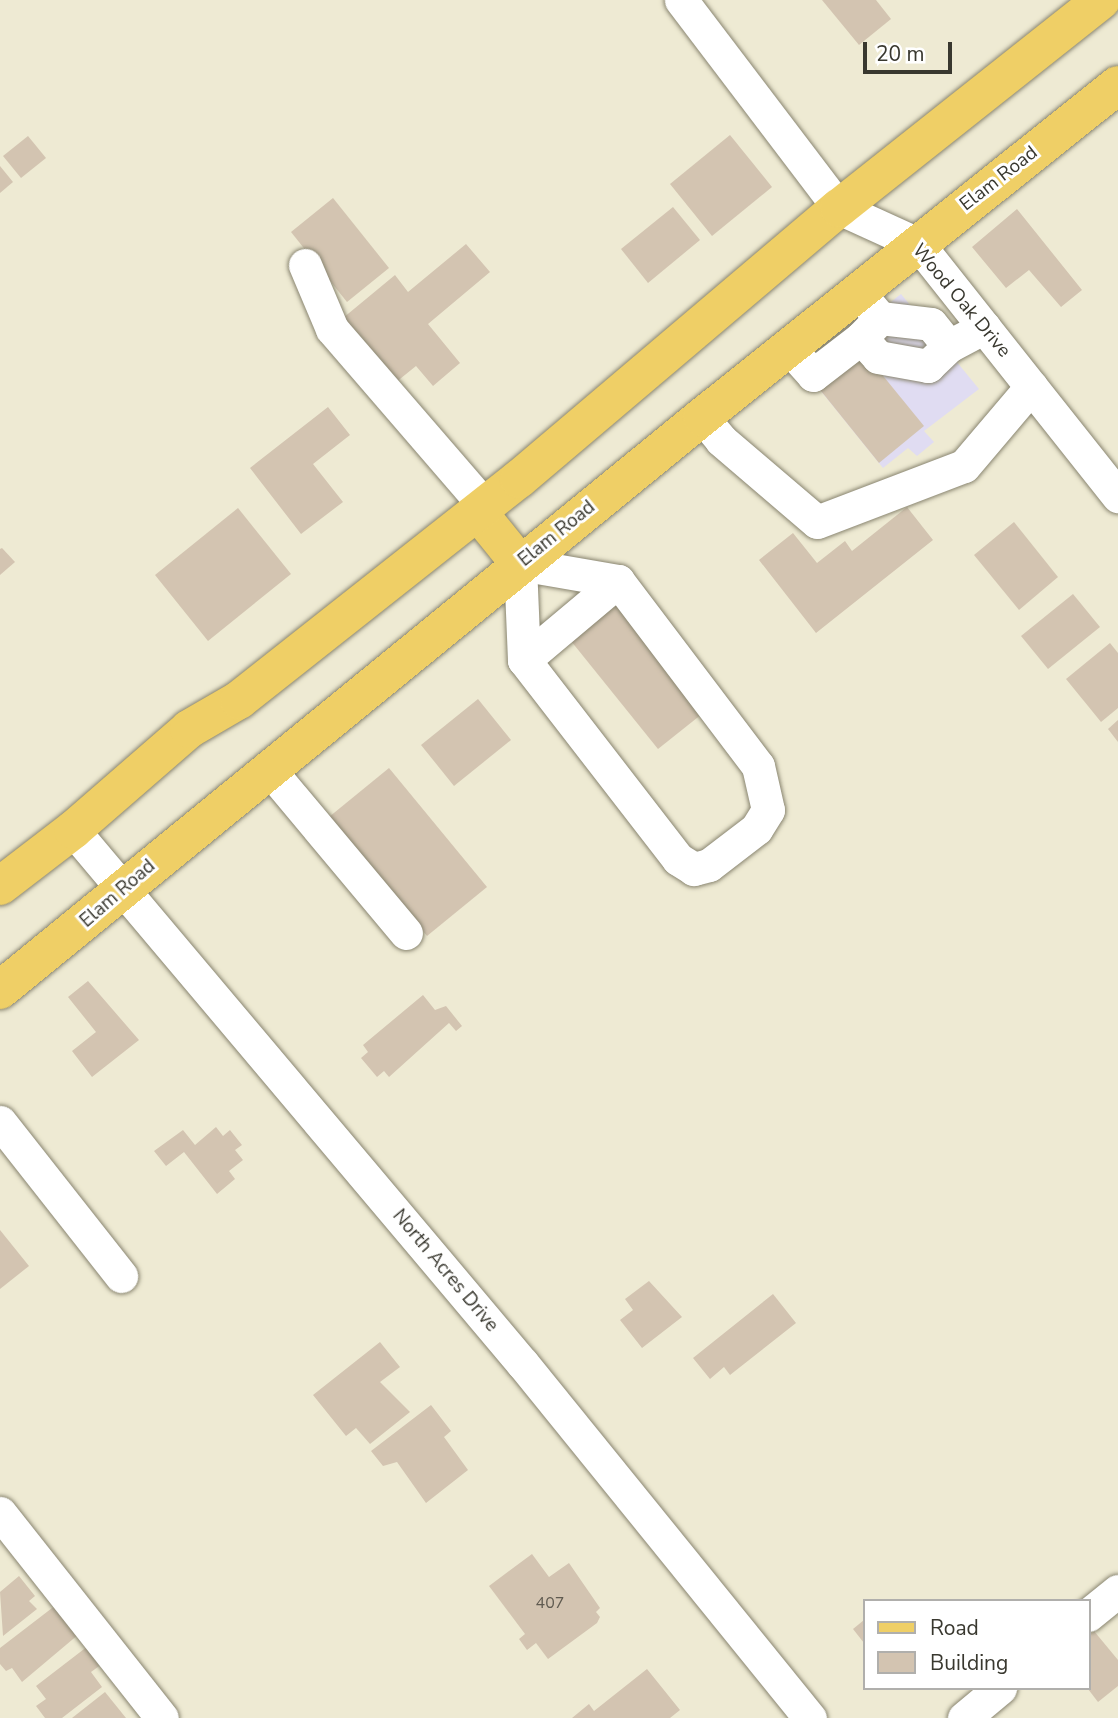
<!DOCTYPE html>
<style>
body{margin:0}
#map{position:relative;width:1118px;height:1718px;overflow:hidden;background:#eeead3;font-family:"Nunito Sans",sans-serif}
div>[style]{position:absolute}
.commercial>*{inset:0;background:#e0dcf2}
.building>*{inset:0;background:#d3c4b1}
.roads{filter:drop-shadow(0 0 2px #898570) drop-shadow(0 0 2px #898570)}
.minor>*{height:33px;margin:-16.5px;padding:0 16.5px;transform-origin:16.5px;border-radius:16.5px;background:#fff}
.major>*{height:38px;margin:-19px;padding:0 19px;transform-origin:19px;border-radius:19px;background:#efcf66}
span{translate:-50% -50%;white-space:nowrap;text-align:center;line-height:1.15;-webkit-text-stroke:6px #fff;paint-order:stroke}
.number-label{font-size:16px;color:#605b50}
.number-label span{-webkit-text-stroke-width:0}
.street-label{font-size:19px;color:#39382f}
.legend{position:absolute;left:863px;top:1599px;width:228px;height:91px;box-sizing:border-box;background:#fff;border:2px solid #b0afac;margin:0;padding:9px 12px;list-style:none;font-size:21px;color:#39382f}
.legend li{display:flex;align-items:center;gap:14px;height:35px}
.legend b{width:35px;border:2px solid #b0afac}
.scale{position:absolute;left:863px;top:42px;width:89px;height:32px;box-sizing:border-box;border:4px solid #39382f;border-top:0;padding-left:9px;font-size:21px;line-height:24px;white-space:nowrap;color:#39382f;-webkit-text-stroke:5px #fff;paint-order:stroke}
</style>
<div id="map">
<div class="commercial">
<div style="clip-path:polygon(901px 294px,979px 389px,924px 431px,934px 442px,917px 456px,908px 448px,883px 468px,804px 370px)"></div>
</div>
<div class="building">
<div style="clip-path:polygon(822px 0,876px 0,891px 19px,859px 45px)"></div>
<div style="clip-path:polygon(730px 135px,772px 187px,712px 236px,670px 184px)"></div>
<div style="clip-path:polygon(28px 136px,46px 158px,21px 178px,3px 156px)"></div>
<div style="clip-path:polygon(0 166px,13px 182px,0 193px)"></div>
<div style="clip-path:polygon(333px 198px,389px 268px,347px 302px,291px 232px)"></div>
<div style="clip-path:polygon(673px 207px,700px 240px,648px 283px,621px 249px)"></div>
<div style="clip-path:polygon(1017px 209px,1082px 290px,1061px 307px,1029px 270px,1006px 288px,972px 247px)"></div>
<div style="clip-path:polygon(466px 244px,490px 272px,428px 324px,460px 363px,433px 386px,416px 366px,390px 387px,337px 323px,395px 275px,408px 292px)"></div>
<div style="clip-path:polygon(862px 350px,924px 426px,879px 463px,817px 386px)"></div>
<div style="clip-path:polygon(328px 407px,350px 435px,313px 464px,343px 502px,301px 534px,250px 468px)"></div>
<div style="clip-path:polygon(907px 507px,933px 540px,816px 633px,759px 560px,793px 533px,817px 563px,845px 541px,852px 551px)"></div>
<div style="clip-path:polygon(238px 508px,291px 574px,208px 641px,155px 575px)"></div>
<div style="clip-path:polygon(1014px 522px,1058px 577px,1019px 610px,974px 555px)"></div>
<div style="clip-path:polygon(2px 548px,15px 562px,0 575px,0 549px)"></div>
<div style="clip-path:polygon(1073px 594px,1100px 627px,1048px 669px,1021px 636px)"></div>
<div style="clip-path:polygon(624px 597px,712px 706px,658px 749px,571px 641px)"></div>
<div style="clip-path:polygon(1110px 643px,1118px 653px,1118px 708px,1101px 722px,1066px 679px)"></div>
<div style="clip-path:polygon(478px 699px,511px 740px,454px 786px,421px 745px)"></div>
<div style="clip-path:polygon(1118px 720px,1118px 742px,1108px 729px)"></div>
<div style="clip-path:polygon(389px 768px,487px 887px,427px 936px,329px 817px)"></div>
<div style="clip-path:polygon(88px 981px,139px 1040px,92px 1077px,72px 1051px,96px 1032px,68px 997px)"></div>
<div style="clip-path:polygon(423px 995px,435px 1010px,446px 1006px,462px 1026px,456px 1031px,449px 1023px,389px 1077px,384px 1071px,377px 1077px,361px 1058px,368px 1052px,363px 1045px)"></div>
<div style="clip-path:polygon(216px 1127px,223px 1136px,230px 1130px,242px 1145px,235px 1150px,243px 1160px,229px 1171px,235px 1179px,217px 1194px,184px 1152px,166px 1166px,154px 1151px,183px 1130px,195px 1145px)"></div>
<div style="clip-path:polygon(0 1230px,29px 1266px,0 1289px)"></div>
<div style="clip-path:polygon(649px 1281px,682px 1317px,642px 1348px,620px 1320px,633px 1310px,625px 1299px)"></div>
<div style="clip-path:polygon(773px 1294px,796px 1323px,730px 1375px,724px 1367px,710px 1379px,693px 1358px)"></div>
<div style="clip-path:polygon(380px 1342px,400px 1367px,380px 1382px,410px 1412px,370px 1444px,356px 1428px,346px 1436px,313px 1395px)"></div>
<div style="clip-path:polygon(431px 1405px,451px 1431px,444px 1437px,468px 1470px,426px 1503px,397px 1462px,383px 1466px,371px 1451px)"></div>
<div style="clip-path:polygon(532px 1554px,549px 1577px,569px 1563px,600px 1608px,596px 1612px,600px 1617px,597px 1623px,548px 1659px,536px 1643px,527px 1650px,519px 1639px,525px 1634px,489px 1586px)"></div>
<div style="clip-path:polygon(19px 1576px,35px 1596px,29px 1601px,37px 1609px,3px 1636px,0 1592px)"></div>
<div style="clip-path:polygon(56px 1605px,79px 1634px,22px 1682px,12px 1668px,6px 1671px,0 1664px,0 1648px)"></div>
<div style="clip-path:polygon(864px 1620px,864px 1643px,853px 1629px)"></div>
<div style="clip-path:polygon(1094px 1631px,1118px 1660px,1118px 1686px,1098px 1702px,1088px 1689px,1088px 1636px)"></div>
<div style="clip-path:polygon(88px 1646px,102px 1664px,91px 1672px,102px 1687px,62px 1718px,45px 1718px,36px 1706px,46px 1699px,36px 1686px)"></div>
<div style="clip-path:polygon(647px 1669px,680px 1710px,670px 1718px,572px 1718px,589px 1704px,594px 1711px)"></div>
<div style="clip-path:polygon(105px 1692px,126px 1718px,72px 1718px)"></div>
</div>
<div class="roads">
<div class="minor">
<div style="left:681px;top:0;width:261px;rotate:52.8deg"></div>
<div style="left:839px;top:208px;width:87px;rotate:24.5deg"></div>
<div style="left:918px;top:244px;width:322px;rotate:51.6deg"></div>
<div style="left:305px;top:265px;width:69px;rotate:67.1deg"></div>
<div style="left:332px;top:329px;width:234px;rotate:49.2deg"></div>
<div style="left:880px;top:318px;width:51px;rotate:6.7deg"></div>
<div style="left:931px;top:324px;width:28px;rotate:51deg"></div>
<div style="left:949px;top:346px;width:40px;rotate:-28deg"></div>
<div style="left:861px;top:338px;width:25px;rotate:48deg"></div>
<div style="left:878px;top:357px;width:51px;rotate:10.2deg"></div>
<div style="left:928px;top:366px;width:29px;rotate:-44deg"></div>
<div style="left:789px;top:348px;width:36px;rotate:48deg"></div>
<div style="left:813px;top:375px;width:61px;rotate:-37.6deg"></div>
<div style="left:861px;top:338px;width:28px;rotate:-46deg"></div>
<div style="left:880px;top:318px;width:34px;rotate:-130deg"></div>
<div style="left:702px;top:417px;width:30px;rotate:50deg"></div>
<div style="left:721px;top:440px;width:126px;rotate:40.5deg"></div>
<div style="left:817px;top:522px;width:157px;rotate:-20.9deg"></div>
<div style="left:964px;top:466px;width:104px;rotate:-49.7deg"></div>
<div style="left:520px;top:564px;width:99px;rotate:9.8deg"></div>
<div style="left:618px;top:581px;width:232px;rotate:52.9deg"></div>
<div style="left:758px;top:766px;width:45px;rotate:77.2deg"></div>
<div style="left:768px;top:810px;width:22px;rotate:122deg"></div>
<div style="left:756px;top:829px;width:59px;rotate:142.5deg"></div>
<div style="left:709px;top:865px;width:16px;rotate:165deg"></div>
<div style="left:694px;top:869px;width:19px;rotate:-148deg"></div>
<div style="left:678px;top:859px;width:252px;rotate:-127.7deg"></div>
<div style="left:524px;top:660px;width:96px;rotate:-92.4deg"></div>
<div style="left:524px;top:660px;width:123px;rotate:-40deg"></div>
<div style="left:268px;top:768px;width:215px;rotate:50.1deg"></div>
<div style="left:73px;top:830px;width:698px;rotate:49.88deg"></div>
<div style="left:523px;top:1364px;width:456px;rotate:51deg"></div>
<div style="left:0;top:1122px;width:196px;rotate:51.8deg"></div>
<div style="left:0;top:1513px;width:261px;rotate:51.7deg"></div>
<div style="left:1088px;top:1615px;width:38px;rotate:-39deg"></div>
<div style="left:964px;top:1718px;width:47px;rotate:-39.8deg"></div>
</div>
<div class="major">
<div style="left:478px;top:512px;width:67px;rotate:51.1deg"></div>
<div style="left:0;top:886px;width:92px;rotate:-37.5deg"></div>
<div style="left:73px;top:830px;width:154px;rotate:-41deg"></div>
<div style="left:189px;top:729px;width:58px;rotate:-30.1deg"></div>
<div style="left:239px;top:700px;width:357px;rotate:-38.3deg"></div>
<div style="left:519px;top:479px;width:419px;rotate:-40.3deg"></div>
<div style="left:839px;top:208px;width:335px;rotate:-38.4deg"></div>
<div style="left:0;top:990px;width:906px;rotate:-39.22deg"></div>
<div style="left:702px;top:417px;width:532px;rotate:-38.59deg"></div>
</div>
</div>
<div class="number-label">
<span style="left:550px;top:1603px">407</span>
</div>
<div class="street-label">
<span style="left:999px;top:179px;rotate:-38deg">Elam Road</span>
<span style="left:961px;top:301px;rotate:50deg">Wood Oak Drive</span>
<span style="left:557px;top:534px;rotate:-39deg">Elam Road</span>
<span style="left:118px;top:894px;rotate:-41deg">Elam Road</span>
<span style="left:445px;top:1271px;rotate:50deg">North Acres Drive</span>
</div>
<ul class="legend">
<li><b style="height:9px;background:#efcf66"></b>Road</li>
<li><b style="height:19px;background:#d3c4b1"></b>Building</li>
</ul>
<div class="scale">20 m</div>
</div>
